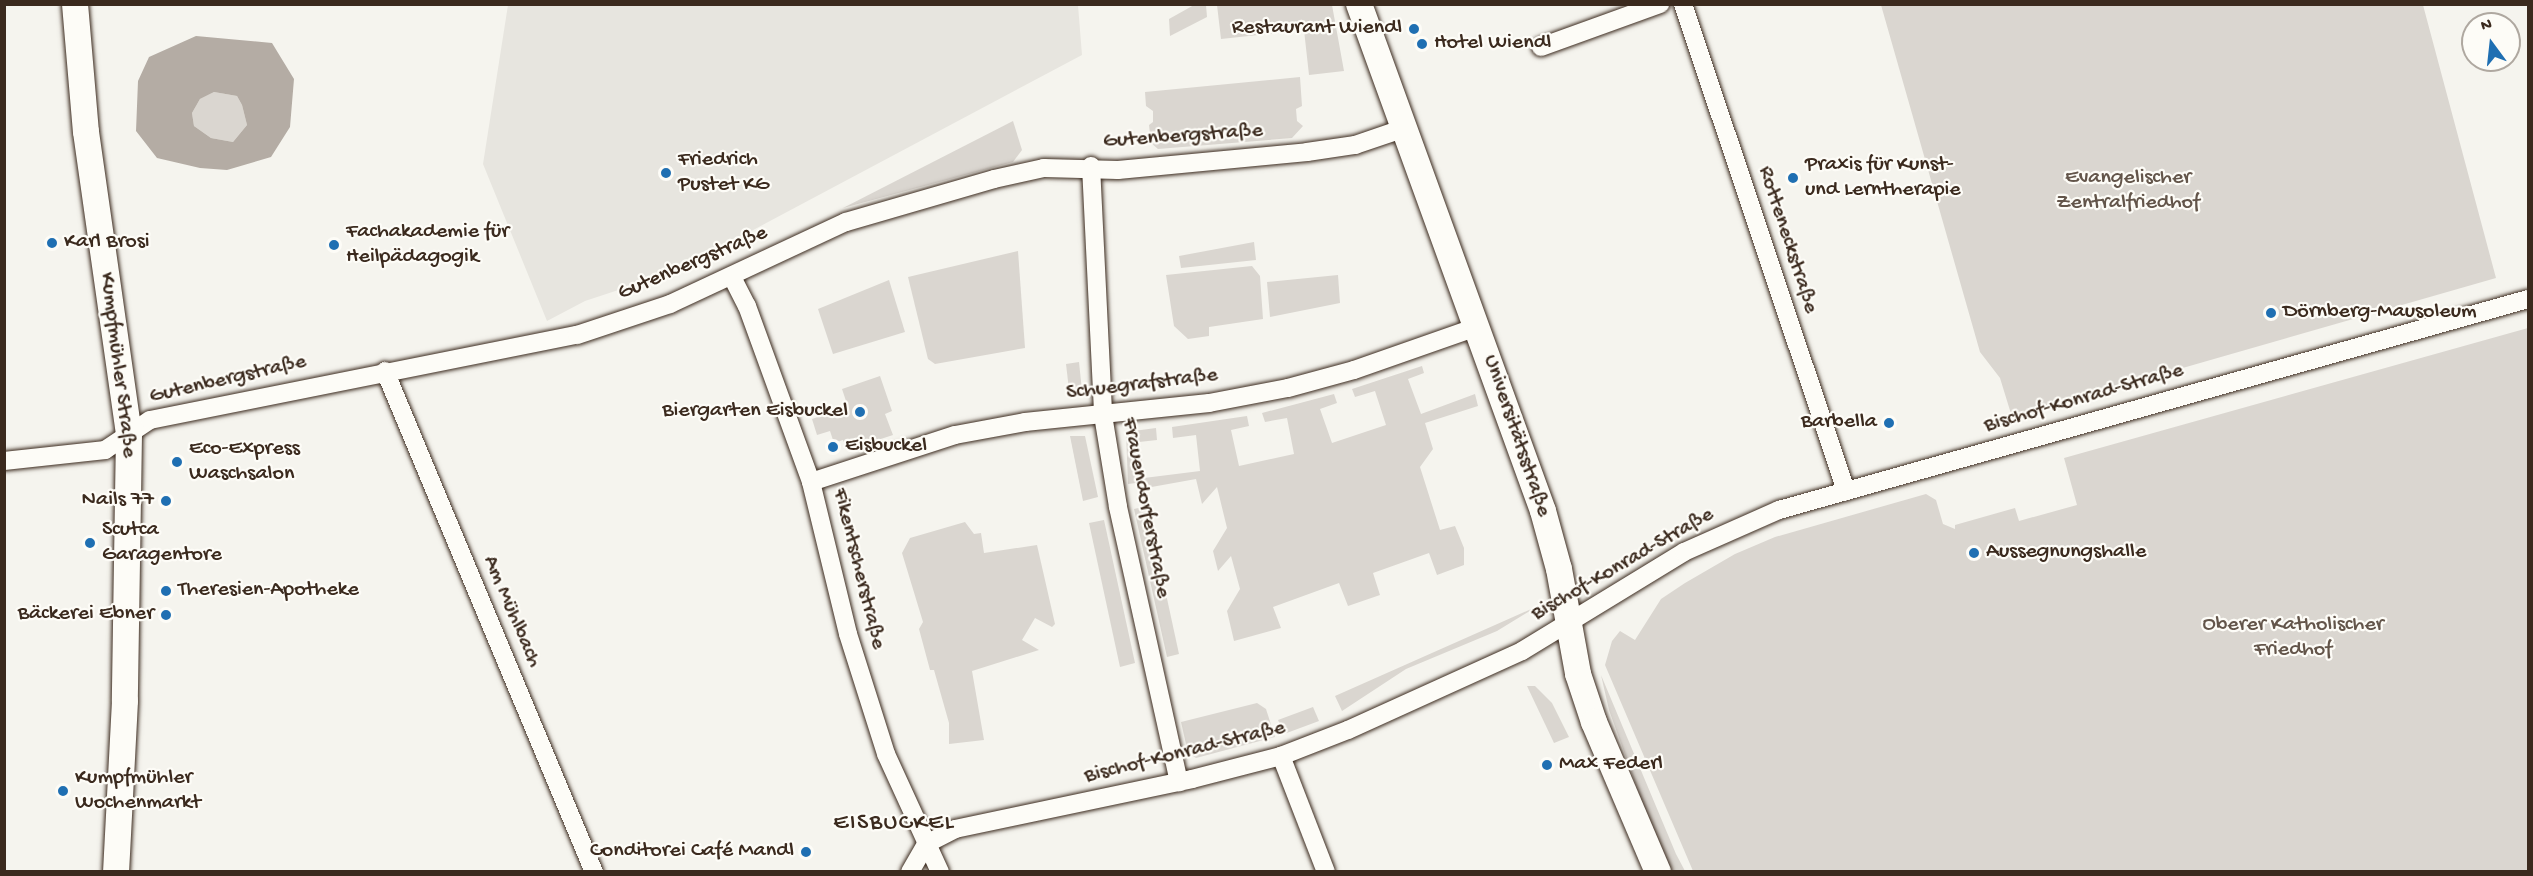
<!DOCTYPE html>
<meta charset="utf-8">
<style>
body{margin:0}
#map{position:relative;width:2533px;height:876px;overflow:hidden;background:#f5f4ee;font-family:"Gochi Hand",sans-serif}
div>[style]{position:absolute}
.built>*{inset:0;background:#e7e5df}
.green>*{inset:0;background:#dad6d0}
.water>*{inset:0;background:#b4aca4}
.roads{filter:drop-shadow(0 0 2px #3b2a1e) drop-shadow(0 0 2px #3b2a1e)}
.street>*{height:18px;margin:-9px;padding:0 9px;transform-origin:9px;border-radius:9px;background:#fdfcf7}
.secondary>*{height:26px;margin:-13px;padding:0 13px;transform-origin:13px;border-radius:13px;background:#fdfcf7}
.dots>*{width:16px;height:16px;translate:-50% -50%;box-sizing:border-box;border:3px solid #fdfcf7;border-radius:50%}
span{translate:-50% -50%;white-space:nowrap;text-align:center;line-height:1.15;-webkit-text-stroke:4.5px #fdfcf7;paint-order:stroke}
.poi-label{font-size:22px;color:#3b2a1e}
.right{translate:-100% -50%;text-align:right}
.left{translate:0 -50%;text-align:left}
.street-label{font-size:22px;color:#3b2a1e}
.park-label{font-size:22px;color:#63554a}
.neighbourhood-label{font-size:24px;color:#3b2a1e;letter-spacing:1.5px}
.frame{position:absolute;inset:0;border:6px solid #3b2a1e;pointer-events:none}
.north{position:absolute;left:2461px;top:12px;width:60px;height:60px;box-sizing:border-box;background:#fdfcf7;border:2px solid #afa8a0;border-radius:50%;rotate:345deg;font-size:16px;font-weight:700;line-height:24px;text-align:center;color:#3b2a1e}
.north::after{content:'';display:block;margin:auto;width:21px;height:27px;background:#1f6fb2;clip-path:polygon(50% 0,100% 100%,50% 72%,0 100%)}
</style>
<div id="map">
<div class="built">
<div style="clip-path:polygon(508px 5px,1078px 5px,1082px 55px,676px 271px,585px 301px,547px 321px,483px 164px)"></div>
</div>
<div class="green">
<div style="clip-path:polygon(1194px 5px,1206px 5px,1207px 17px,1170px 36px,1169px 19px)"></div>
<div style="clip-path:polygon(1217px 5px,1332px 5px,1344px 71px,1309px 75px,1304px 30px,1221px 39px)"></div>
<div style="clip-path:polygon(1881px 5px,2423px 5px,2496px 278px,2012px 417px,2000px 378px,1980px 352px)"></div>
<div style="clip-path:polygon(1300px 77px,1302px 106px,1296px 109px,1297px 121px,1303px 126px,1292px 138px,1158px 149px,1151px 143px,1149px 125px,1153px 122px,1153px 111px,1146px 106px,1145px 92px)"></div>
<div style="clip-path:polygon(214px 92px,237px 96px,242px 105px,247px 125px,233px 142px,211px 138px,194px 126px,192px 113px,200px 99px)"></div>
<div style="clip-path:polygon(1013px 121px,1022px 150px,1013px 162px,843px 208px)"></div>
<div style="clip-path:polygon(1254px 242px,1256px 260px,1181px 268px,1179px 256px)"></div>
<div style="clip-path:polygon(1018px 251px,1025px 348px,935px 364px,928px 359px,908px 277px)"></div>
<div style="clip-path:polygon(1252px 266px,1260px 276px,1263px 319px,1209px 327px,1209px 336px,1188px 339px,1174px 326px,1166px 275px)"></div>
<div style="clip-path:polygon(1338px 275px,1340px 303px,1270px 317px,1267px 282px)"></div>
<div style="clip-path:polygon(889px 280px,905px 332px,833px 354px,818px 309px)"></div>
<div style="clip-path:polygon(2528px 328px,2528px 871px,1693px 871px,1605px 665px,1612px 641px,1620px 631px,1635px 640px,1661px 599px,1685px 583px,1735px 554px,1775px 537px,1926px 494px,1936px 500px,1943px 524px,1955px 529px,1955px 525px,2015px 508px,2019px 521px,2077px 505px,2064px 458px)"></div>
<div style="clip-path:polygon(1079px 362px,1082px 391px,1077px 397px,1070px 398px,1066px 364px)"></div>
<div style="clip-path:polygon(1422px 366px,1424px 373px,1408px 379px,1421px 414px,1475px 394px,1478px 406px,1425px 423px,1433px 449px,1420px 467px,1440px 530px,1455px 526px,1464px 548px,1464px 565px,1437px 575px,1429px 553px,1373px 573px,1380px 595px,1348px 606px,1339px 583px,1273px 607px,1281px 628px,1234px 641px,1227px 611px,1240px 589px,1231px 556px,1218px 571px,1213px 551px,1227px 528px,1217px 487px,1202px 504px,1196px 479px,1146px 488px,1144px 482px,1128px 484px,1126px 432px,1156px 428px,1157px 440px,1139px 442px,1144px 478px,1200px 471px,1196px 435px,1173px 438px,1172px 427px,1247px 416px,1249px 426px,1231px 430px,1239px 466px,1294px 454px,1287px 418px,1265px 422px,1262px 413px,1334px 394px,1337px 403px,1320px 409px,1332px 443px,1386px 425px,1375px 391px,1355px 397px,1352px 389px)"></div>
<div style="clip-path:polygon(880px 376px,892px 411px,885px 414px,893px 435px,847px 450px,843px 440px,834px 443px,830px 431px,817px 435px,812px 419px,848px 407px,842px 389px)"></div>
<div style="clip-path:polygon(1070px 436px,1085px 436px,1098px 497px,1083px 501px)"></div>
<div style="clip-path:polygon(1147px 506px,1179px 654px,1167px 657px,1134px 509px)"></div>
<div style="clip-path:polygon(1104px 520px,1135px 663px,1120px 667px,1089px 523px)"></div>
<div style="clip-path:polygon(965px 522px,974px 534px,981px 533px,984px 553px,1037px 545px,1055px 624px,1052px 627px,1035px 618px,1022px 640px,1039px 650px,972px 671px,984px 740px,949px 744px,949px 723px,934px 670px,930px 670px,919px 629px,923px 622px,902px 553px,910px 538px)"></div>
<div style="clip-path:polygon(1538px 606px,1497px 631px,1406px 669px,1342px 711px,1335px 696px)"></div>
<div style="clip-path:polygon(1601px 675px,1676px 854px,1685px 871px,1672px 871px,1645px 810px,1609px 710px)"></div>
<div style="clip-path:polygon(1527px 686px,1535px 686px,1552px 703px,1569px 737px,1554px 743px)"></div>
<div style="clip-path:polygon(1257px 703px,1266px 709px,1275px 737px,1196px 758px,1188px 753px,1181px 722px)"></div>
<div style="clip-path:polygon(1313px 707px,1319px 721px,1284px 734px,1278px 720px)"></div>
</div>
<div class="water">
<div style="clip-path:polygon(evenodd,196px 36px,272px 43px,294px 79px,290px 127px,271px 157px,227px 170px,200px 168px,157px 158px,136px 131px,138px 81px,149px 57px,196px 36px,214px 92px,237px 96px,242px 105px,247px 125px,233px 142px,211px 138px,194px 126px,192px 113px,200px 99px,214px 92px)"></div>
</div>
<div class="roads">
<div class="street">
<div style="left:1683px;top:4px;width:514px;rotate:71.49deg"></div>
<div style="left:1541px;top:47px;width:127px;rotate:-19.9deg"></div>
<div style="left:1091px;top:166px;width:249px;rotate:87.2deg"></div>
<div style="left:1103px;top:415px;width:93px;rotate:80.7deg"></div>
<div style="left:1118px;top:507px;width:282px;rotate:77.5deg"></div>
<div style="left:732px;top:277px;width:33px;rotate:63deg"></div>
<div style="left:747px;top:306px;width:187px;rotate:70deg"></div>
<div style="left:811px;top:482px;width:156px;rotate:76.3deg"></div>
<div style="left:848px;top:634px;width:126px;rotate:72.4deg"></div>
<div style="left:886px;top:754px;width:130px;rotate:65.4deg"></div>
<div style="left:385px;top:371px;width:543px;rotate:67.36deg"></div>
<div style="left:4px;top:461px;width:102px;rotate:-6.2deg"></div>
<div style="left:105px;top:450px;width:54px;rotate:-33.7deg"></div>
<div style="left:150px;top:420px;width:435px;rotate:-11.3deg"></div>
<div style="left:577px;top:335px;width:98px;rotate:-18.4deg"></div>
<div style="left:670px;top:304px;width:194px;rotate:-25deg"></div>
<div style="left:846px;top:222px;width:154px;rotate:-16.2deg"></div>
<div style="left:994px;top:179px;width:51px;rotate:-12.4deg"></div>
<div style="left:1044px;top:168px;width:74px;rotate:1.5deg"></div>
<div style="left:1118px;top:170px;width:190px;rotate:-5.4deg"></div>
<div style="left:1307px;top:152px;width:49px;rotate:-8.3deg"></div>
<div style="left:1355px;top:145px;width:50px;rotate:-18.8deg"></div>
<div style="left:811px;top:482px;width:151px;rotate:-18.1deg"></div>
<div style="left:955px;top:435px;width:71px;rotate:-10.5deg"></div>
<div style="left:1025px;top:422px;width:185px;rotate:-5.9deg"></div>
<div style="left:1209px;top:403px;width:80px;rotate:-10.8deg"></div>
<div style="left:1288px;top:388px;width:68px;rotate:-15.3deg"></div>
<div style="left:1354px;top:370px;width:130px;rotate:-19.3deg"></div>
<div style="left:1281px;top:756px;width:124px;rotate:68.8deg"></div>
<div style="left:910px;top:872px;width:32px;rotate:-60deg"></div>
<div style="left:926px;top:844px;width:33px;rotate:-27deg"></div>
<div style="left:955px;top:829px;width:242px;rotate:-11.9deg"></div>
<div style="left:1192px;top:779px;width:92px;rotate:-14.5deg"></div>
<div style="left:1281px;top:756px;width:72px;rotate:-21.2deg"></div>
<div style="left:1348px;top:730px;width:191px;rotate:-24.4deg"></div>
<div style="left:1522px;top:651px;width:190px;rotate:-31.4deg"></div>
<div style="left:1684px;top:552px;width:104px;rotate:-23.9deg"></div>
<div style="left:1779px;top:510px;width:778px;rotate:-15.73deg"></div>
</div>
<div class="secondary">
<div style="left:75px;top:4px;width:128px;rotate:85.1deg"></div>
<div style="left:86px;top:132px;width:305px;rotate:81.9deg"></div>
<div style="left:129px;top:434px;width:267px;rotate:90.9deg"></div>
<div style="left:125px;top:701px;width:171px;rotate:93deg"></div>
<div style="left:1359px;top:4px;width:539px;rotate:70.05deg"></div>
<div style="left:1543px;top:511px;width:60px;rotate:74.6deg"></div>
<div style="left:1559px;top:569px;width:107px;rotate:79.7deg"></div>
<div style="left:1578px;top:674px;width:51px;rotate:71.6deg"></div>
<div style="left:1594px;top:722px;width:163px;rotate:66.9deg"></div>
</div>
</div>
<div class="dots">
<div style="left:1414px;top:29px;background:#1f6fb2"></div>
<div style="left:1422px;top:44px;background:#1f6fb2"></div>
<div style="left:666px;top:173px;background:#1f6fb2"></div>
<div style="left:1793px;top:178px;background:#1f6fb2"></div>
<div style="left:52px;top:243px;background:#1f6fb2"></div>
<div style="left:334px;top:245px;background:#1f6fb2"></div>
<div style="left:2271px;top:313px;background:#1f6fb2"></div>
<div style="left:860px;top:412px;background:#1f6fb2"></div>
<div style="left:1889px;top:423px;background:#1f6fb2"></div>
<div style="left:833px;top:447px;background:#1f6fb2"></div>
<div style="left:177px;top:462px;background:#1f6fb2"></div>
<div style="left:166px;top:501px;background:#1f6fb2"></div>
<div style="left:90px;top:543px;background:#1f6fb2"></div>
<div style="left:1974px;top:553px;background:#1f6fb2"></div>
<div style="left:166px;top:591px;background:#1f6fb2"></div>
<div style="left:166px;top:615px;background:#1f6fb2"></div>
<div style="left:1547px;top:765px;background:#1f6fb2"></div>
<div style="left:63px;top:791px;background:#1f6fb2"></div>
<div style="left:806px;top:852px;background:#1f6fb2"></div>
</div>
<div class="poi-label">
<span class="right" style="left:1402px;top:29px">Restaurant Wiendl</span>
<span class="left" style="left:1434px;top:44px">Hotel Wiendl</span>
<span class="left" style="left:678px;top:173px">Friedrich<br>Pustet KG</span>
<span class="left" style="left:1805px;top:178px">Praxis für Kunst-<br>und Lerntherapie</span>
<span class="left" style="left:346px;top:245px">Fachakademie für<br>Heilpädagogik</span>
<span class="left" style="left:64px;top:243px">Karl Brosi</span>
<span class="left" style="left:2283px;top:313px">Dörnberg-Mausoleum</span>
<span class="right" style="left:848px;top:412px">Biergarten Eisbuckel</span>
<span class="right" style="left:1877px;top:423px">Barbella</span>
<span class="left" style="left:845px;top:447px">Eisbuckel</span>
<span class="left" style="left:189px;top:462px">Eco-Express<br>Waschsalon</span>
<span class="right" style="left:154px;top:501px">Nails 77</span>
<span class="left" style="left:102px;top:543px">Scutca<br>Garagentore</span>
<span class="left" style="left:1986px;top:553px">Aussegnungshalle</span>
<span class="left" style="left:178px;top:591px">Theresien-Apotheke</span>
<span class="right" style="left:154px;top:615px">Bäckerei Ebner</span>
<span class="left" style="left:1559px;top:765px">Max Federl</span>
<span class="left" style="left:75px;top:791px">Kumpfmühler<br>Wochenmarkt</span>
<span class="right" style="left:794px;top:852px">Conditorei Café Mandl</span>
</div>
<div class="street-label">
<span style="left:1183px;top:137px;rotate:-4deg">Gutenbergstraße</span>
<span style="left:1787px;top:240px;rotate:72deg">Rotteneckstraße</span>
<span style="left:693px;top:264px;rotate:-23deg">Gutenbergstraße</span>
<span style="left:117px;top:365px;rotate:83deg">Kumpfmühler Straße</span>
<span style="left:228px;top:380px;rotate:-13deg">Gutenbergstraße</span>
<span style="left:1142px;top:385px;rotate:-7deg">Schuegrafstraße</span>
<span style="left:2084px;top:399px;rotate:-16deg">Bischof-Konrad-Straße</span>
<span style="left:1516px;top:436px;rotate:71deg">Universitätsstraße</span>
<span style="left:1145px;top:508px;rotate:79deg">Frauendorferstraße</span>
<span style="left:1623px;top:565px;rotate:-30deg">Bischof-Konrad-Straße</span>
<span style="left:858px;top:569px;rotate:76deg">Fikentscherstraße</span>
<span style="left:511px;top:612px;rotate:67deg">Am Mühlbach</span>
<span style="left:1185px;top:753px;rotate:-14deg">Bischof-Konrad-Straße</span>
</div>
<div class="park-label">
<span style="left:2128px;top:191px">Evangelischer<br>Zentralfriedhof</span>
<span style="left:2293px;top:638px">Oberer Katholischer<br>Friedhof</span>
</div>
<div class="neighbourhood-label">
<span style="left:894px;top:824px">EISBUCKEL</span>
</div>
<div class="frame"></div>
<div class="north">N</div>
</div>
